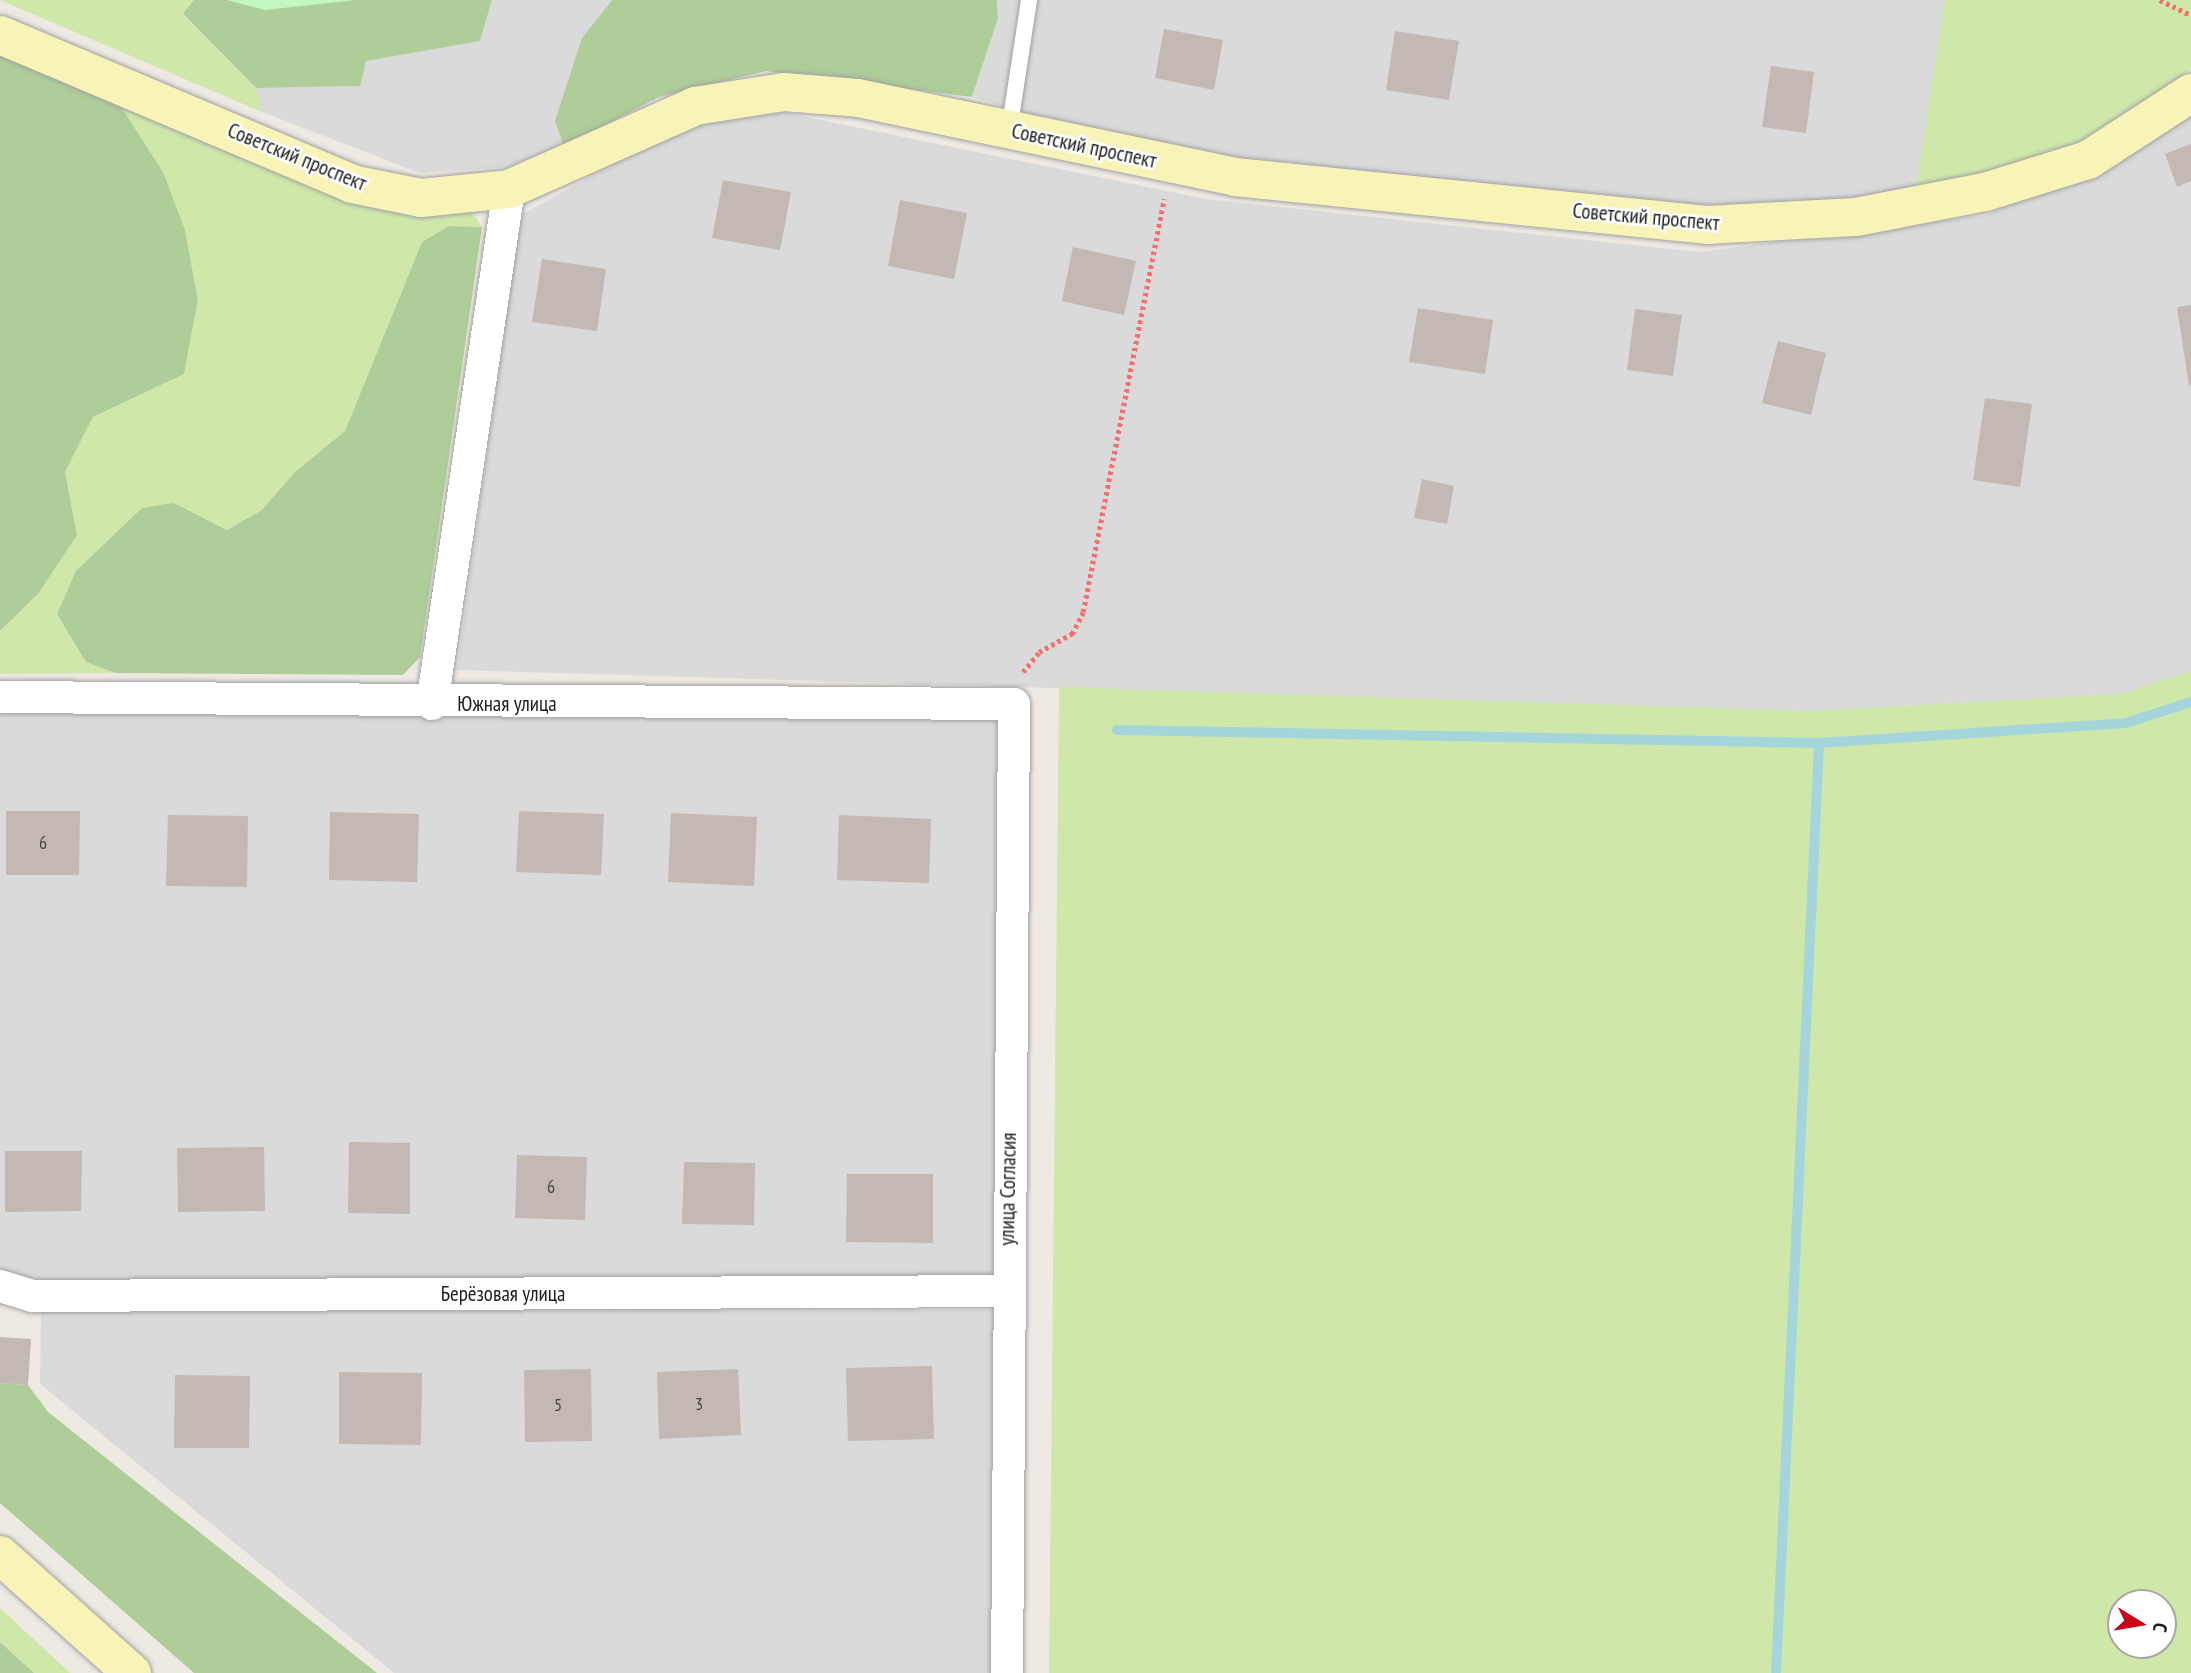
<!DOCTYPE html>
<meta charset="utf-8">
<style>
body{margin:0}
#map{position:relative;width:2191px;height:1673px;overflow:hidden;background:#eee9e3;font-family:"PT Sans Narrow",sans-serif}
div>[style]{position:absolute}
.residential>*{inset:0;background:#dbdada}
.grass>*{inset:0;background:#cfe8aa}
.forest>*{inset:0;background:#aecd99}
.park>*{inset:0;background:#c2f8c0}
.stream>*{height:10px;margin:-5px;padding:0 5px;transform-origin:5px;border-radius:5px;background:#a4d5db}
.building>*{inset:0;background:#c3b8b3}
.path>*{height:4.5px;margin-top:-2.25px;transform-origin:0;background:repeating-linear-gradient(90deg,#f76c6c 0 3.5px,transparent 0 7px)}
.roads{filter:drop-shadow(0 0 2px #a1a1a1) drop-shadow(0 0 2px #a1a1a1)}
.lane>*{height:16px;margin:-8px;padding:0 8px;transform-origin:8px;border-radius:8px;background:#fff}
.street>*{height:32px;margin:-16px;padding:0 16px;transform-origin:16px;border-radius:16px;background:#fff}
.secondary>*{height:38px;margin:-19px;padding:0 19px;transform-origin:19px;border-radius:19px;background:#f8f4b7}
span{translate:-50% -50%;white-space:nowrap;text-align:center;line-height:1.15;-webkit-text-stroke:5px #fff;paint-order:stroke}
.number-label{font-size:18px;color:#464442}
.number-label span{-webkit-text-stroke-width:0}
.street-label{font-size:21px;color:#1d1d1d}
.north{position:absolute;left:2107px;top:1589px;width:70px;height:70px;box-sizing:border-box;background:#fff;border:2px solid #a5a5a5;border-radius:50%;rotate:101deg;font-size:19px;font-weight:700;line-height:28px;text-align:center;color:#1d1d1d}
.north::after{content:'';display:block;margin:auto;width:24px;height:32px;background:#c70419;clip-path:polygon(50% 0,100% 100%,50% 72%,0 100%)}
</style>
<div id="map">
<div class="residential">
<div style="clip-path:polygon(492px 0,612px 0,582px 38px,564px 146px,506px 167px,420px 173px,262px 112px,256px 88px,359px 86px,366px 61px,480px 41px)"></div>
<div style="clip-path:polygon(997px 0,1945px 0,1916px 190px,1852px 205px,1687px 212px,1286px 167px,1082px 130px,972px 97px,998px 19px)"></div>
<div style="clip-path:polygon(777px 111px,1206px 199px,1699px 252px,1986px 215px,2129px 155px,2191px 112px,2191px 671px,2120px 694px,1809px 711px,457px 670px,520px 216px,676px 128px)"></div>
<div style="clip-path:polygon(0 707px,1003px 716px,1003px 1276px,38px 1284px,0 1269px)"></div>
<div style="clip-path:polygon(1001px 1310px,1003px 1673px,394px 1673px,40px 1384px,41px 1311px)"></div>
</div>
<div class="grass">
<div style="clip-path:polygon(0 0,194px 0,183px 15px,256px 88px,262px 112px)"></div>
<div style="clip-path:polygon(1945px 0,2191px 0,2191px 68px,2164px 93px,2059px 155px,1916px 190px)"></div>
<div style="clip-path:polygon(103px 79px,471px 212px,482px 227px,449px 226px,422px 242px,345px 431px,295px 472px,262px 510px,227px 530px,174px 503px,86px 662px,115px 673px,0 674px,0 631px,38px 594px,77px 535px,65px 472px,93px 417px,184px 374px,198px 300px,185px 230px)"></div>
<div style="clip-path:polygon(evenodd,2191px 671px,2191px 1673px,1049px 1673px,1059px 687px,1809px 711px,2120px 694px,2191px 671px,2121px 1603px,2163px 1603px,2163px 1645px,2121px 1645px,2121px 1603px)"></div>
<div style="clip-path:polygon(0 1608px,70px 1673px,34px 1673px,0 1642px)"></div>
</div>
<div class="forest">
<div style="clip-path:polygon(194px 0,492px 0,480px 41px,366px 61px,360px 86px,256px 88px,183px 14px)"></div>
<div style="clip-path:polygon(612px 0,997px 0,998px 19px,972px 97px,766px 71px,659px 97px,564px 146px,555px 121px,582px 38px)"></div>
<div style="clip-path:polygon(0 42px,103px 79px,163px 172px,185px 230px,198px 300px,184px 374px,93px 417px,65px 472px,77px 535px,38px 594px,0 631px)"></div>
<div style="clip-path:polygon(449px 226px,482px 227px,420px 657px,403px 675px,115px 673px,86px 662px,57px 614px,76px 571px,142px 508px,174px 503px,227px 530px,262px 510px,295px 472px,345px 431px,422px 242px)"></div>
<div style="clip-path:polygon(0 1383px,28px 1385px,48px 1412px,377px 1673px,194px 1673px,0 1503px)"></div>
<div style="clip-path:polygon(0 1642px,34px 1673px,0 1673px)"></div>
</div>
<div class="park">
<div style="clip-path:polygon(227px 0,356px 0,265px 10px)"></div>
</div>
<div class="stream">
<div style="left:1117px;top:730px;width:702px;rotate:1.06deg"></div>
<div style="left:1776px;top:1673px;width:931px;rotate:-87.35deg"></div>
<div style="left:1819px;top:743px;width:308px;rotate:-3.7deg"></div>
<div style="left:2126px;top:723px;width:68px;rotate:-17.9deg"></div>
</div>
<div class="building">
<div style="clip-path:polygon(1164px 29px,1223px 40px,1214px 90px,1155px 78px)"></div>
<div style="clip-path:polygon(1395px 31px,1459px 41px,1449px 100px,1386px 90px)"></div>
<div style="clip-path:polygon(1771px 66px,1814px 72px,1806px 133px,1762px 127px)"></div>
<div style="clip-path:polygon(2191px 144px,2191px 181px,2177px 187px,2165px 154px)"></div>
<div style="clip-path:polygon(723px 180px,791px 192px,780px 250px,712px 238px)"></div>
<div style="clip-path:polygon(900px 200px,967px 213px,954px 279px,888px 266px)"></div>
<div style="clip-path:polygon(1073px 247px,1136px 261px,1124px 315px,1062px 301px)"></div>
<div style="clip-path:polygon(542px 259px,606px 269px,597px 331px,532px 322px)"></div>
<div style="clip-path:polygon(2191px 305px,2191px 385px,2189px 386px,2177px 307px)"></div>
<div style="clip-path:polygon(1418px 308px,1493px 320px,1485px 374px,1409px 362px)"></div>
<div style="clip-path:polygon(1635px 309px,1682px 315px,1673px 376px,1627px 370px)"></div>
<div style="clip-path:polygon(1778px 341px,1826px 353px,1811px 415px,1762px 403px)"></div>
<div style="clip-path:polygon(1985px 398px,2032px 404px,2020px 487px,1973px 480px)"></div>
<div style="clip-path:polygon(1422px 479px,1454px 486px,1447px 524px,1414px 518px)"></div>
<div style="clip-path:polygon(6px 811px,80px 811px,79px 875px,6px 875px)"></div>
<div style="clip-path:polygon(519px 811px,604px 814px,601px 875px,516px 872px)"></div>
<div style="clip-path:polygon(330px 812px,419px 814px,417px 882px,329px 880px)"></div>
<div style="clip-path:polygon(671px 813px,757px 817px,754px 886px,668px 882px)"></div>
<div style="clip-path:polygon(168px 815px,248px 816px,247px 887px,166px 886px)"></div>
<div style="clip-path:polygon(839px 815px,931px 819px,929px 883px,837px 880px)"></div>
<div style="clip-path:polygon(349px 1142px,410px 1143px,410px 1214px,348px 1213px)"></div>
<div style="clip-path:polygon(264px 1147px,265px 1211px,178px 1212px,177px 1148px)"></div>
<div style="clip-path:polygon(5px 1151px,82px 1151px,81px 1211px,5px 1212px)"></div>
<div style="clip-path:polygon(517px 1155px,587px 1157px,585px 1220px,515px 1218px)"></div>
<div style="clip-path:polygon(684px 1162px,755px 1163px,754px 1225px,682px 1224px)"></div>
<div style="clip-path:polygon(847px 1174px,933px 1174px,933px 1243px,846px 1242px)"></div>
<div style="clip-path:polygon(0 1337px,31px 1339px,28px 1385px,0 1383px)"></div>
<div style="clip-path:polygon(932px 1366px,934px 1439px,848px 1441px,846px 1368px)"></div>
<div style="clip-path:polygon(591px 1369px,592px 1441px,525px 1442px,524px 1370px)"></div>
<div style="clip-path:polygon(738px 1369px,741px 1435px,659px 1439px,657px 1372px)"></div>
<div style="clip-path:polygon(339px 1372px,422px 1373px,421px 1445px,339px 1444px)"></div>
<div style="clip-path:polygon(175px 1375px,250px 1376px,249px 1448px,174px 1448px)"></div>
</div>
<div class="path">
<div style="left:2160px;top:0;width:34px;rotate:26deg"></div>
<div style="left:1023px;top:672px;width:26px;rotate:-51deg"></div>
<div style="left:1039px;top:652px;width:38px;rotate:-29deg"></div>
<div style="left:1072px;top:634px;width:25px;rotate:-63deg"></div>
<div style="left:1083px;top:612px;width:421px;rotate:-78.9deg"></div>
</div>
<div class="roads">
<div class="lane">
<div style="left:1009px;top:131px;width:133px;rotate:-81.3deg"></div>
</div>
<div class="street">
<div style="left:0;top:697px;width:1014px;rotate:0.4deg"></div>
<div style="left:1014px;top:704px;width:969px;rotate:90.41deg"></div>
<div style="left:432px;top:704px;width:521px;rotate:-81.5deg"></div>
<div style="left:0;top:1286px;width:34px;rotate:17deg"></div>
<div style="left:32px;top:1296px;width:975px;rotate:-0.29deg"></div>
</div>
<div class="secondary">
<div style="left:0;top:35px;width:382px;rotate:22.9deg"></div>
<div style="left:352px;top:184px;width:70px;rotate:11.5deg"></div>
<div style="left:421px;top:198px;width:88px;rotate:-5.8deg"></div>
<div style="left:509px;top:189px;width:204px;rotate:-24deg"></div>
<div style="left:695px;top:106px;width:90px;rotate:-8.9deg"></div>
<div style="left:784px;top:92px;width:74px;rotate:4.6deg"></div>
<div style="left:858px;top:98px;width:385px;rotate:11.8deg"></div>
<div style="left:1235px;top:177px;width:474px;rotate:5.8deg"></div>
<div style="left:1707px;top:225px;width:149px;rotate:-3.1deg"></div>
<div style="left:1856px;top:217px;width:131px;rotate:-11deg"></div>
<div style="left:1985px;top:192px;width:108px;rotate:-17.3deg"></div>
<div style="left:2088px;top:160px;width:123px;rotate:-33deg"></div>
<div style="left:0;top:1555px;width:177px;rotate:41.8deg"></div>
</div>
</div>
<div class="number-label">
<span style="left:43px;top:843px">6</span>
<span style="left:551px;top:1187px">6</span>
<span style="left:699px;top:1404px">3</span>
<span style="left:558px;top:1405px">5</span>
</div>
<div class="street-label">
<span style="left:1084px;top:146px;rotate:12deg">Советский проспект</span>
<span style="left:297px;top:157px;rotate:22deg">Советский проспект</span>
<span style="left:1646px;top:217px;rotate:5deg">Советский проспект</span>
<span style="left:507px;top:704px">Южная улица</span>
<span style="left:1008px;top:1189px;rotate:-89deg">улица Согласия</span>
<span style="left:503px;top:1294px">Берёзовая улица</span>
</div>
<div class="north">С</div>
</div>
